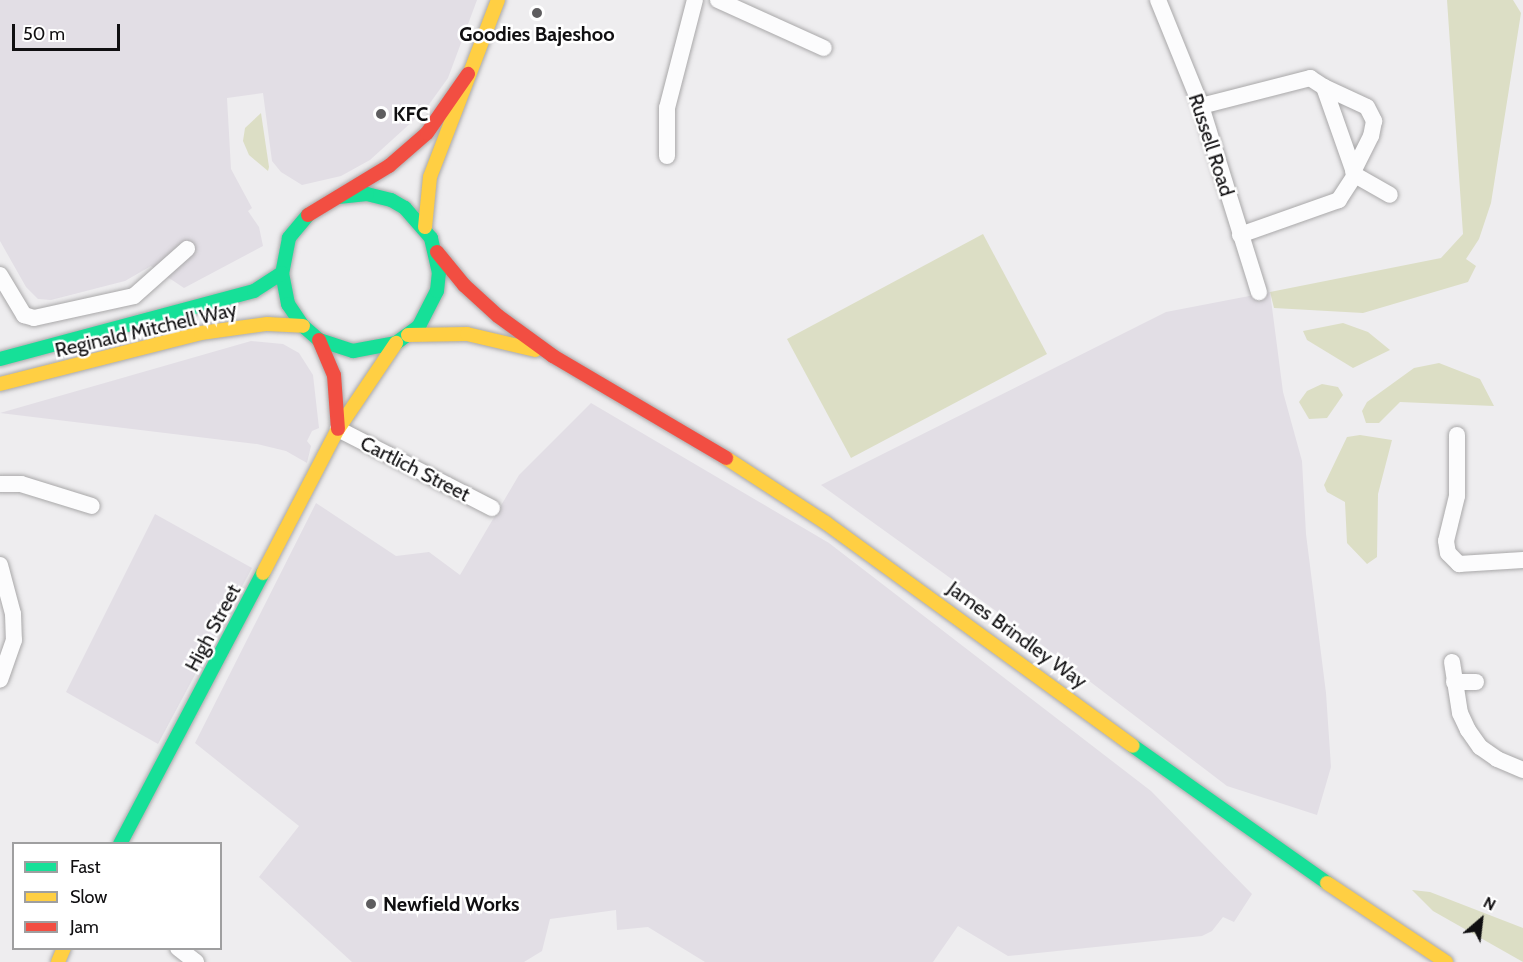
<!DOCTYPE html>
<style>
body{margin:0}
#map{position:relative;width:1523px;height:962px;overflow:hidden;background:#eeedef;font-family:Cabin,sans-serif}
div>[style]{position:absolute}
.built>*{inset:0;background:#e2dee5}
.green>*{inset:0;background:#dcdec5}
.roads{filter:drop-shadow(0 0 2px #a9a8a9) drop-shadow(0 0 2px #a9a8a9)}
.street>*{height:16px;margin:-8px;padding:0 8px;transform-origin:8px;border-radius:8px;background:#fcfcfd}
.fast>*{height:14px;margin:-7px;padding:0 7px;transform-origin:7px;border-radius:7px;background:#16e098}
.slow>*{height:14px;margin:-7px;padding:0 7px;transform-origin:7px;border-radius:7px;background:#ffcf43}
.jam>*{height:14px;margin:-7px;padding:0 7px;transform-origin:7px;border-radius:7px;background:#f24e42}
.dots>*{width:16px;height:16px;translate:-50% -50%;box-sizing:border-box;border:3px solid #fff;border-radius:50%}
span{translate:-50% -50%;white-space:nowrap;text-align:center;line-height:1.15;-webkit-text-stroke:5px #fff;paint-order:stroke}
.poi-label{font-size:20px;color:#100f11;font-weight:700}
.left{translate:0 -50%;text-align:left}
.street-label{font-size:20px;color:#100f11}
.legend{position:absolute;left:12px;top:842px;width:210px;height:108px;box-sizing:border-box;background:#fff;border:2px solid #9f9fa0;margin:0;padding:8px 10px;list-style:none;font-size:18px;color:#100f11}
.legend li{display:flex;align-items:center;gap:12px;height:30px}
.legend b{width:30px;border:2px solid #9f9fa0}
.north{position:absolute;left:1451px;top:890px;width:60px;height:60px;-webkit-text-stroke:4px #fff;paint-order:stroke;rotate:28deg;font-size:16px;font-weight:700;line-height:24px;text-align:center;color:#100f11}
.north::after{content:'';display:block;margin:auto;width:21px;height:27px;background:#100f11;clip-path:polygon(50% 0,100% 100%,50% 72%,0 100%)}
.scale{position:absolute;left:12px;top:24px;width:108px;height:27px;box-sizing:border-box;border:3px solid #100f11;border-top:0;padding-left:8px;font-size:18px;line-height:21px;white-space:nowrap;color:#100f11;-webkit-text-stroke:4px #fff;paint-order:stroke}
</style>
<div id="map">
<div class="built">
<div style="clip-path:polygon(0 0,477px 0,448px 78px,425px 110px,370px 160px,341px 176px,302px 185px,281px 172px,272px 161px,263px 93px,227px 98px,231px 169px,252px 208px,248px 211px,259px 227px,263px 246px,184px 288px,151px 266px,125px 281px,51px 300px,38px 299px,26px 287px,0 241px)"></div>
<div style="clip-path:polygon(1270px 292px,1283px 392px,1302px 461px,1306px 534px,1326px 693px,1331px 767px,1317px 815px,1227px 786px,1021px 629px,821px 485px,1166px 312px)"></div>
<div style="clip-path:polygon(251px 341px,283px 344px,299px 353px,313px 375px,319px 428px,312px 431px,307px 441px,311px 446px,307px 463px,286px 451px,257px 444px,0 413px)"></div>
<div style="clip-path:polygon(591px 403px,829px 543px,1151px 791px,1252px 894px,1234px 922px,1223px 917px,1212px 931px,1202px 936px,1008px 956px,958px 926px,933px 962px,705px 962px,648px 927px,617px 930px,616px 910px,550px 919px,542px 951px,524px 962px,352px 962px,259px 877px,299px 826px,195px 743px,316px 503px,396px 556px,429px 552px,460px 575px,519px 475px)"></div>
<div style="clip-path:polygon(155px 514px,252px 568px,158px 744px,66px 692px)"></div>
</div>
<div class="green">
<div style="clip-path:polygon(1447px 0,1513px 0,1521px 13px,1491px 203px,1479px 239px,1466px 259px,1476px 266px,1468px 282px,1363px 313px,1274px 308px,1270px 292px,1441px 258px,1463px 234px)"></div>
<div style="clip-path:polygon(261px 113px,269px 167px,268px 171px,249px 155px,243px 141px,245px 128px)"></div>
<div style="clip-path:polygon(983px 234px,1047px 354px,851px 458px,787px 339px)"></div>
<div style="clip-path:polygon(1343px 323px,1368px 332px,1390px 350px,1353px 368px,1307px 340px,1303px 331px)"></div>
<div style="clip-path:polygon(1439px 363px,1480px 379px,1494px 406px,1400px 402px,1379px 423px,1366px 423px,1362px 411px,1367px 402px,1414px 368px)"></div>
<div style="clip-path:polygon(1322px 384px,1338px 387px,1343px 395px,1327px 418px,1309px 419px,1299px 402px,1307px 391px)"></div>
<div style="clip-path:polygon(1360px 435px,1392px 440px,1378px 494px,1377px 557px,1367px 564px,1347px 543px,1345px 502px,1327px 492px,1324px 485px,1347px 437px)"></div>
<div style="clip-path:polygon(1412px 890px,1430px 892px,1523px 928px,1523px 962px,1433px 911px)"></div>
</div>
<div class="roads">
<div class="street">
<div style="left:718px;top:0;width:116px;rotate:24.4deg"></div>
<div style="left:1158px;top:0;width:114px;rotate:67.9deg"></div>
<div style="left:1201px;top:106px;width:195px;rotate:72.7deg"></div>
<div style="left:1324px;top:87px;width:47px;rotate:24.9deg"></div>
<div style="left:1367px;top:107px;width:16px;rotate:63deg"></div>
<div style="left:1374px;top:121px;width:15px;rotate:101deg"></div>
<div style="left:1371px;top:136px;width:40px;rotate:116.6deg"></div>
<div style="left:1201px;top:106px;width:113px;rotate:-14.4deg"></div>
<div style="left:1310px;top:78px;width:17px;rotate:33deg"></div>
<div style="left:1324px;top:87px;width:93px;rotate:70.6deg"></div>
<div style="left:1355px;top:175px;width:30px;rotate:123deg"></div>
<div style="left:1339px;top:200px;width:105px;rotate:160.5deg"></div>
<div style="left:667px;top:156px;width:48px;rotate:-90deg"></div>
<div style="left:667px;top:108px;width:112px;rotate:-75.5deg"></div>
<div style="left:1355px;top:175px;width:40px;rotate:29.7deg"></div>
<div style="left:0;top:275px;width:47px;rotate:59deg"></div>
<div style="left:24px;top:315px;width:10px;rotate:17deg"></div>
<div style="left:34px;top:318px;width:102px;rotate:-12.4deg"></div>
<div style="left:134px;top:296px;width:71px;rotate:-41.6deg"></div>
<div style="left:338px;top:429px;width:173px;rotate:27.2deg"></div>
<div style="left:1457px;top:435px;width:61px;rotate:90deg"></div>
<div style="left:1457px;top:496px;width:46px;rotate:103.7deg"></div>
<div style="left:1446px;top:541px;width:12px;rotate:81deg"></div>
<div style="left:1448px;top:553px;width:16px;rotate:45deg"></div>
<div style="left:1459px;top:564px;width:64px;rotate:-3.6deg"></div>
<div style="left:0;top:484px;width:21px"></div>
<div style="left:21px;top:484px;width:74px;rotate:17.2deg"></div>
<div style="left:0;top:565px;width:51px;rotate:75.1deg"></div>
<div style="left:13px;top:614px;width:26px;rotate:88deg"></div>
<div style="left:14px;top:640px;width:42px;rotate:109.3deg"></div>
<div style="left:1452px;top:662px;width:52px;rotate:81.1deg"></div>
<div style="left:1460px;top:713px;width:19px;rotate:65deg"></div>
<div style="left:1468px;top:730px;width:21px;rotate:55deg"></div>
<div style="left:1480px;top:747px;width:21px;rotate:35deg"></div>
<div style="left:1497px;top:759px;width:28px;rotate:23deg"></div>
<div style="left:1454px;top:682px;width:22px"></div>
<div style="left:178px;top:948px;width:23px;rotate:38deg"></div>
</div>
<div class="fast">
<div style="left:308px;top:215px;width:30px;rotate:130deg"></div>
<div style="left:289px;top:238px;width:36px;rotate:101deg"></div>
<div style="left:282px;top:273px;width:32px;rotate:79deg"></div>
<div style="left:288px;top:304px;width:27px;rotate:56deg"></div>
<div style="left:303px;top:326px;width:21px;rotate:41deg"></div>
<div style="left:319px;top:340px;width:36px;rotate:18deg"></div>
<div style="left:353px;top:351px;width:44px;rotate:-10.5deg"></div>
<div style="left:396px;top:343px;width:29px;rotate:-36deg"></div>
<div style="left:419px;top:326px;width:39px;rotate:-63deg"></div>
<div style="left:437px;top:291px;width:18px;rotate:-84deg"></div>
<div style="left:439px;top:273px;width:36px;rotate:-103deg"></div>
<div style="left:431px;top:238px;width:40px;rotate:-131deg"></div>
<div style="left:405px;top:208px;width:16px;rotate:-150deg"></div>
<div style="left:391px;top:200px;width:25px;rotate:-166deg"></div>
<div style="left:367px;top:194px;width:29px;rotate:174deg"></div>
<div style="left:0;top:359px;width:263px;rotate:-15deg"></div>
<div style="left:254px;top:291px;width:33px;rotate:-33deg"></div>
<div style="left:1133px;top:746px;width:237px;rotate:35.2deg"></div>
<div style="left:120px;top:844px;width:306px;rotate:-62.2deg"></div>
</div>
<div class="slow">
<div style="left:425px;top:227px;width:50px;rotate:-84.3deg"></div>
<div style="left:430px;top:177px;width:190px;rotate:-69deg"></div>
<div style="left:408px;top:335px;width:59px;rotate:-1deg"></div>
<div style="left:467px;top:334px;width:70px;rotate:13.2deg"></div>
<div style="left:0;top:384px;width:207px;rotate:-14.2deg"></div>
<div style="left:201px;top:333px;width:67px;rotate:-7.8deg"></div>
<div style="left:267px;top:324px;width:36px;rotate:3deg"></div>
<div style="left:726px;top:458px;width:119px;rotate:33deg"></div>
<div style="left:826px;top:523px;width:379px;rotate:36deg"></div>
<div style="left:263px;top:573px;width:162px;rotate:-62.5deg"></div>
<div style="left:338px;top:429px;width:104px;rotate:-56deg"></div>
<div style="left:1327px;top:883px;width:143px;rotate:33.6deg"></div>
<div style="left:58px;top:962px;width:15px;rotate:-67deg"></div>
</div>
<div class="jam">
<div style="left:308px;top:215px;width:95px;rotate:-31.2deg"></div>
<div style="left:389px;top:166px;width:50px;rotate:-41deg"></div>
<div style="left:427px;top:133px;width:72px;rotate:-55.2deg"></div>
<div style="left:437px;top:252px;width:43px;rotate:50.7deg"></div>
<div style="left:464px;top:285px;width:46px;rotate:42.4deg"></div>
<div style="left:498px;top:316px;width:68px;rotate:36deg"></div>
<div style="left:553px;top:356px;width:201px;rotate:30.5deg"></div>
<div style="left:319px;top:340px;width:38px;rotate:67deg"></div>
<div style="left:334px;top:375px;width:54px;rotate:85.8deg"></div>
</div>
</div>
<div class="dots">
<div style="left:537px;top:13px;background:#5e5d5f"></div>
<div style="left:381px;top:114px;background:#5e5d5f"></div>
<div style="left:371px;top:904px;background:#5e5d5f"></div>
</div>
<div class="poi-label">
<span style="left:537px;top:34px">Goodies Bajeshoo</span>
<span class="left" style="left:393px;top:114px">KFC</span>
<span class="left" style="left:383px;top:904px">Newfield Works</span>
</div>
<div class="street-label">
<span style="left:1211px;top:145px;rotate:72deg">Russell Road</span>
<span style="left:146px;top:330px;rotate:-13deg">Reginald Mitchell Way</span>
<span style="left:415px;top:469px;rotate:27deg">Cartlich Street</span>
<span style="left:213px;top:628px;rotate:-62deg">High Street</span>
<span style="left:1017px;top:635px;rotate:36deg">James Brindley Way</span>
</div>
<ul class="legend">
<li><b style="height:8px;background:#16e098"></b>Fast</li>
<li><b style="height:8px;background:#ffcf43"></b>Slow</li>
<li><b style="height:8px;background:#f24e42"></b>Jam</li>
</ul>
<div class="north">N</div>
<div class="scale">50 m</div>
</div>
